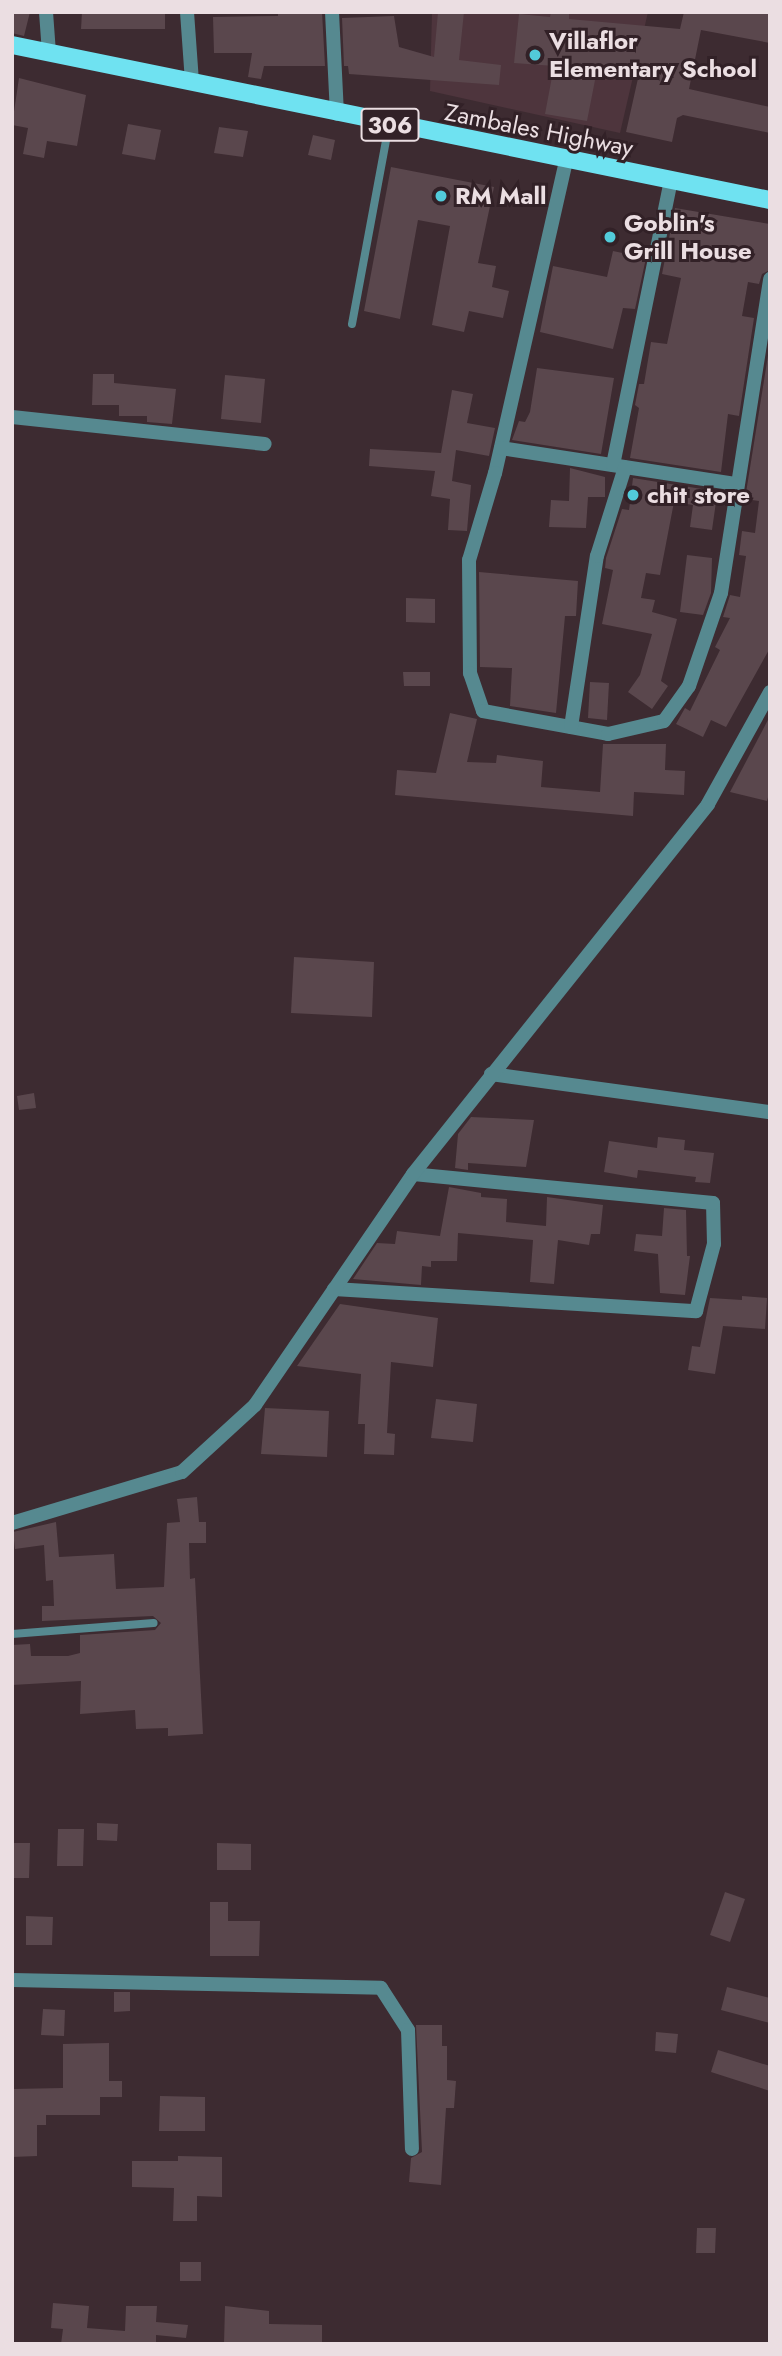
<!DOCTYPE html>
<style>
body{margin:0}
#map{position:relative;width:782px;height:2356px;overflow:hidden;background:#3d2b31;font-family:Jost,sans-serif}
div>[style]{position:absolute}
.built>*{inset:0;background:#4e353d}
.building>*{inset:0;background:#5a474d}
.service>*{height:8px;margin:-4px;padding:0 4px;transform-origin:4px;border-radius:4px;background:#568990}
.minor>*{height:14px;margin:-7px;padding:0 7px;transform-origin:7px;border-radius:7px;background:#568990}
.tertiary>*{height:14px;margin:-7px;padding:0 7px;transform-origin:7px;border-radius:7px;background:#568990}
.primary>*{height:18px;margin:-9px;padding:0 9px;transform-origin:9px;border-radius:9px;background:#6fe2f1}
.dots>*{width:19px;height:19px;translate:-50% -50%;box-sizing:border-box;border:4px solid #322127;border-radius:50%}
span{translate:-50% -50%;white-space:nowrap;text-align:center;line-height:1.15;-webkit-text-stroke:6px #322127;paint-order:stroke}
.shield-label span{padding:2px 5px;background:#322127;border:2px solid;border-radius:5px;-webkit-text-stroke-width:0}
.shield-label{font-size:23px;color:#ebdee2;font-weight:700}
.poi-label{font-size:24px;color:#ebdee2;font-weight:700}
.left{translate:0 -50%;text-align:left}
.street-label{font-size:24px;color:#ebdee2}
.frame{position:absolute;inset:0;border:14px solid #ebdee2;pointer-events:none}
</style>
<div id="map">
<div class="built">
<div style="clip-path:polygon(432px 12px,648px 12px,620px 133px,430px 91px)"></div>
</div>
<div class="building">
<div style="clip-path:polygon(12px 12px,30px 12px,24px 36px,12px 33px)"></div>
<div style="clip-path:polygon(82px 12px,165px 12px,165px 29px,81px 29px)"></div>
<div style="clip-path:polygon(278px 12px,322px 12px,325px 66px,264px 66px,261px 79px,248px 77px,252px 53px,214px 53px,213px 17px,278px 16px)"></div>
<div style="clip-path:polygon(438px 12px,464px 12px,459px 60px,501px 65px,499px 85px,349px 74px,348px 66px,344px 66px,342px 18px,394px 16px,399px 47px,434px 57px)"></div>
<div style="clip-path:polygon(551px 12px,569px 12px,569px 19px,680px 29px,684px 12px,770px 12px,770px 43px,701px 30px,689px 89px,770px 107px,770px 133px,683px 115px,677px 118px,672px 142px,626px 132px,639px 74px,597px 70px,587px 121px,545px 114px,554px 66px,514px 63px,519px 14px,550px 17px)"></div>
<div style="clip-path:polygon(19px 78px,86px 95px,77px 146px,47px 141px,44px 158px,23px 154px,28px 128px,12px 125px)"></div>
<div style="clip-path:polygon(128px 124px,161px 130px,155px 160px,122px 154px)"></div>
<div style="clip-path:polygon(219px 127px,248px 131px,243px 157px,214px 153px)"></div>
<div style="clip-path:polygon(313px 135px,335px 140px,331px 160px,308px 155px)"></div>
<div style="clip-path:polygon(391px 167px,494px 187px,478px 263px,496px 266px,492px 287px,509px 291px,503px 318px,469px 311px,464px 332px,432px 325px,450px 226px,418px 220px,400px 319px,364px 311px)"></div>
<div style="clip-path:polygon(675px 208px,770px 224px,770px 270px,762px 274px,759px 284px,748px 282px,742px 316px,754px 318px,739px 416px,728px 414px,721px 472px,630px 458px,639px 408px,635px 405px,639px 384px,644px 384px,651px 342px,667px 344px,681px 278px,662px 274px)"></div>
<div style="clip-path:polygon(613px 251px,646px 258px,635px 309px,623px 308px,613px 349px,540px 332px,553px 266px,607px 277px)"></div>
<div style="clip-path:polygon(770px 343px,770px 648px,726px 727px,711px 720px,703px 737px,676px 724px,685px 708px,690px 711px,720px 650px,715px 647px,730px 618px,723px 617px,730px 595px,740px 597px,746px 556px,739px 555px,742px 531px,755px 533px,759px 501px,745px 499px)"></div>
<div style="clip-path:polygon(537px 368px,614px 378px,601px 454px,512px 440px,519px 421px,525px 422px,530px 412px)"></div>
<div style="clip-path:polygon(93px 374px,114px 374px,114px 383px,176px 389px,172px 424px,147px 422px,147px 416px,119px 416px,119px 405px,92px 405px)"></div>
<div style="clip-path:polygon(225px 375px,265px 379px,261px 423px,221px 419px)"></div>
<div style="clip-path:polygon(452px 390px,473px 394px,467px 423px,495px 428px,489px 456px,456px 450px,452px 481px,471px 485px,467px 531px,448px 530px,450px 499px,431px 496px,435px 471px,369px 466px,370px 449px,441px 453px)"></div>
<div style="clip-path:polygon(570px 468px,605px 477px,605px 497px,588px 497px,586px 528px,549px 527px,551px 500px,569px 501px)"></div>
<div style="clip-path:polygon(633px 478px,727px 493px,726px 497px,717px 495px,712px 530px,690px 527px,693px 505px,674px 502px,660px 575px,646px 573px,641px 598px,655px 600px,652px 612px,677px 619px,661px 681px,668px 686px,652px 709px,628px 692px,640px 675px,652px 634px,602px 624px,613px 570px,605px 568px,606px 558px,622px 509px,629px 510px)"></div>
<div style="clip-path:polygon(687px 555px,712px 558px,711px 593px,703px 615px,680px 612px)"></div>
<div style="clip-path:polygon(479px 572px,578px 581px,576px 616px,565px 616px,556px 713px,510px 706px,512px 668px,480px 667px)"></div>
<div style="clip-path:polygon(406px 598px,435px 599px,435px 623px,406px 622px)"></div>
<div style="clip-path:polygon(403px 672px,430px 672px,430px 686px,404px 686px)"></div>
<div style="clip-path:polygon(590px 682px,609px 683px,607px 720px,588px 718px)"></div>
<div style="clip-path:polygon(450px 713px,477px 719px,467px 762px,496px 763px,497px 755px,543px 761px,541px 787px,600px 792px,603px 744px,666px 744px,665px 770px,685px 771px,684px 795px,634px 792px,633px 816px,395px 795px,397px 770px,436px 773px)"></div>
<div style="clip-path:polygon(770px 716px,770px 790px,767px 801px,730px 792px)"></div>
<div style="clip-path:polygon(294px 957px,374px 962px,372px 1017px,291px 1013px)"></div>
<div style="clip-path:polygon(34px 1093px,36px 1108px,19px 1110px,17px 1096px)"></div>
<div style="clip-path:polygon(471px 1117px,534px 1120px,526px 1167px,468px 1163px,468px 1170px,455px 1168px,458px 1134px)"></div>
<div style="clip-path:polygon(658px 1137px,685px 1140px,684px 1150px,714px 1153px,710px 1183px,695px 1182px,696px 1177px,638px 1170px,637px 1178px,604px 1172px,609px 1141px,657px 1148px)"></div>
<div style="clip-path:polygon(449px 1187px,481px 1193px,481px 1197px,507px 1199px,506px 1222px,546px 1226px,547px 1197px,603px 1205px,600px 1234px,591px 1234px,589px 1245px,558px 1240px,554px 1284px,530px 1282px,533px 1240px,458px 1233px,457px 1261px,431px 1261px,431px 1267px,422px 1266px,421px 1285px,353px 1279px,377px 1243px,395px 1244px,397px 1231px,440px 1236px)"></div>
<div style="clip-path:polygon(664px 1208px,686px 1210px,687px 1256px,690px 1256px,685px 1295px,660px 1293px,658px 1254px,634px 1251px,636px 1234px,662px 1236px)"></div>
<div style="clip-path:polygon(742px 1296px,767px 1298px,765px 1329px,723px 1326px,715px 1374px,688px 1370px,692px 1346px,700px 1347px,710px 1298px,742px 1300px)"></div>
<div style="clip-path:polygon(340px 1304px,438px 1318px,433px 1367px,391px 1362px,387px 1433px,395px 1434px,394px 1455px,364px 1454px,365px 1424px,358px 1424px,361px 1374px,297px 1366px)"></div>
<div style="clip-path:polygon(436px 1399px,477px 1404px,473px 1442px,431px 1438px)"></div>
<div style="clip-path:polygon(265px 1408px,329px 1411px,327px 1457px,261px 1454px)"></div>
<div style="clip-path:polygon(197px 1497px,199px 1522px,206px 1522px,206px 1543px,189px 1543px,190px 1579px,195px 1578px,203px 1734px,168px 1736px,168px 1728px,136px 1729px,135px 1710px,80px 1714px,81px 1681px,12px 1685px,12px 1645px,30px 1644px,31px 1656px,68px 1656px,80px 1653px,80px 1635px,155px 1630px,161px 1623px,153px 1616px,42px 1621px,42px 1606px,54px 1606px,53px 1580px,46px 1581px,44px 1545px,15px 1549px,13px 1532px,56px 1522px,59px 1557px,114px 1554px,116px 1589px,164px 1587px,167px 1523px,180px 1522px,177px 1499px)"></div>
<div style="clip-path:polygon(97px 1823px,118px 1824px,117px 1841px,97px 1840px)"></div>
<div style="clip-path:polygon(58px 1829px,84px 1829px,83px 1866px,57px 1866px)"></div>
<div style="clip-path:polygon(12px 1843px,30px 1843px,29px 1878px,12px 1878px)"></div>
<div style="clip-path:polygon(217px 1843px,251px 1844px,251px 1870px,217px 1870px)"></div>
<div style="clip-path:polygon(725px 1892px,745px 1899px,730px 1942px,710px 1935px)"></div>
<div style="clip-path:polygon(210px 1902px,228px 1902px,228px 1921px,260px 1921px,259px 1956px,210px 1956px)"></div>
<div style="clip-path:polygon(26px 1916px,53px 1917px,52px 1945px,26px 1945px)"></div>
<div style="clip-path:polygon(727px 1987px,770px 1998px,770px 2023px,721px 2010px)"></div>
<div style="clip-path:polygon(114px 1992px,130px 1992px,130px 2011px,114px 2012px)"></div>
<div style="clip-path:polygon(43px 2009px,65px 2010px,64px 2036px,41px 2035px)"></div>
<div style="clip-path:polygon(416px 2025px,442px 2025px,442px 2046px,447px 2046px,447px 2080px,456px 2081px,454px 2108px,446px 2108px,441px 2185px,409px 2182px,411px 2158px,422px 2152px)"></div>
<div style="clip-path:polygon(656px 2032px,678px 2034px,676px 2053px,655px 2051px)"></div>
<div style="clip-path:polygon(109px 2043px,109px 2081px,122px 2081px,122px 2097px,100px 2097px,100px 2115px,46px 2115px,46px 2125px,37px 2125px,37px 2156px,12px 2157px,12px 2089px,63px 2088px,63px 2044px)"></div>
<div style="clip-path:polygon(718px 2050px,770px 2066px,770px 2091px,711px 2072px)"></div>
<div style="clip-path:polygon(160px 2096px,205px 2097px,205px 2131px,159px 2131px)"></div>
<div style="clip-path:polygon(178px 2156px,222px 2157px,222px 2197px,197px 2196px,197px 2221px,173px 2221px,174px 2188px,132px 2187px,132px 2161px,178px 2161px)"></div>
<div style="clip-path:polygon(697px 2228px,716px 2228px,715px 2253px,696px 2253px)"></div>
<div style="clip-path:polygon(180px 2262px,201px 2262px,201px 2281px,180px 2281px)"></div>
<div style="clip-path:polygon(53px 2303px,89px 2306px,87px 2328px,125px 2331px,126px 2306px,157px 2306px,156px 2322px,188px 2325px,186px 2338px,156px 2335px,156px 2344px,61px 2344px,63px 2329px,51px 2328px)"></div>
<div style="clip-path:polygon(225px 2306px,269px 2311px,269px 2324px,322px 2325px,322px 2344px,224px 2344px)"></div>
</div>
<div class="service">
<div style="left:352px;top:324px;width:202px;rotate:-79.5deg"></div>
<div style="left:12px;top:1634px;width:142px;rotate:-4.4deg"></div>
</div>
<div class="minor">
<div style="left:46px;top:12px;width:41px;rotate:85.8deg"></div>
<div style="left:187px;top:12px;width:70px;rotate:85.9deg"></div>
<div style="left:566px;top:161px;width:320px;rotate:102.8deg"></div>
<div style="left:495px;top:473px;width:91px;rotate:106.6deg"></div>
<div style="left:469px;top:560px;width:113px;rotate:89.5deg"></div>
<div style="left:470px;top:673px;width:40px;rotate:71.1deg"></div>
<div style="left:483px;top:711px;width:127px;rotate:10.4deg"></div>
<div style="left:608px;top:734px;width:57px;rotate:-13.1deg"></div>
<div style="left:664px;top:721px;width:43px;rotate:-54.5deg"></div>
<div style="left:689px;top:686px;width:98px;rotate:-71deg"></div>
<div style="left:721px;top:593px;width:318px;rotate:-81.1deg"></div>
<div style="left:12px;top:417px;width:254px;rotate:6.1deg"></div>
<div style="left:501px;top:448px;width:237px;rotate:8.7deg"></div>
<div style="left:613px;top:465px;width:290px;rotate:-78.5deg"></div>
<div style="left:571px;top:727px;width:173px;rotate:-81.4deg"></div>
<div style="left:597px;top:556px;width:93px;rotate:-72.5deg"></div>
<div style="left:491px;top:1074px;width:282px;rotate:7.8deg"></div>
<div style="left:334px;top:1289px;width:363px;rotate:3.5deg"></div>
<div style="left:696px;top:1311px;width:69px;rotate:-75deg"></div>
<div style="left:714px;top:1244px;width:41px;rotate:-91.4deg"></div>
<div style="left:713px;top:1203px;width:301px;rotate:-174.5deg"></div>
<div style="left:12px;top:1980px;width:369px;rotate:1.2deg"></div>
<div style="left:381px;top:1988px;width:50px;rotate:57.3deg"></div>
<div style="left:408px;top:2030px;width:119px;rotate:88.1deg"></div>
</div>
<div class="tertiary">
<div style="left:332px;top:12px;width:102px;rotate:87.2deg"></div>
<div style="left:12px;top:1523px;width:177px;rotate:-16.7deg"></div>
<div style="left:182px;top:1472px;width:99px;rotate:-42.5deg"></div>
<div style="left:255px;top:1405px;width:280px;rotate:-55.6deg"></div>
<div style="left:413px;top:1174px;width:473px;rotate:-51.4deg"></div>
<div style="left:708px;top:804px;width:128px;rotate:-61deg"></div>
</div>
<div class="primary">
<div style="left:12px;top:45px;width:774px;rotate:11.56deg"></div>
</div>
<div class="dots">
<div style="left:535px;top:55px;background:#52cbda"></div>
<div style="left:441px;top:196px;background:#52cbda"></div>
<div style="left:610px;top:237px;background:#52cbda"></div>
<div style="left:633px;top:495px;background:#52cbda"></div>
</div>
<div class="shield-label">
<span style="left:390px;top:125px">306</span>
</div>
<div class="poi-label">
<span class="left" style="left:549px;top:55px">Villaflor<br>Elementary School</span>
<span class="left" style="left:455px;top:196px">RM Mall</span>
<span class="left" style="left:624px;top:237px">Goblin's<br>Grill House</span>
<span class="left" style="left:647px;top:495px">chit store</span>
</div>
<div class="street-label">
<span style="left:539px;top:130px;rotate:11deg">Zambales Highway</span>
</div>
<div class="frame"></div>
</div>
